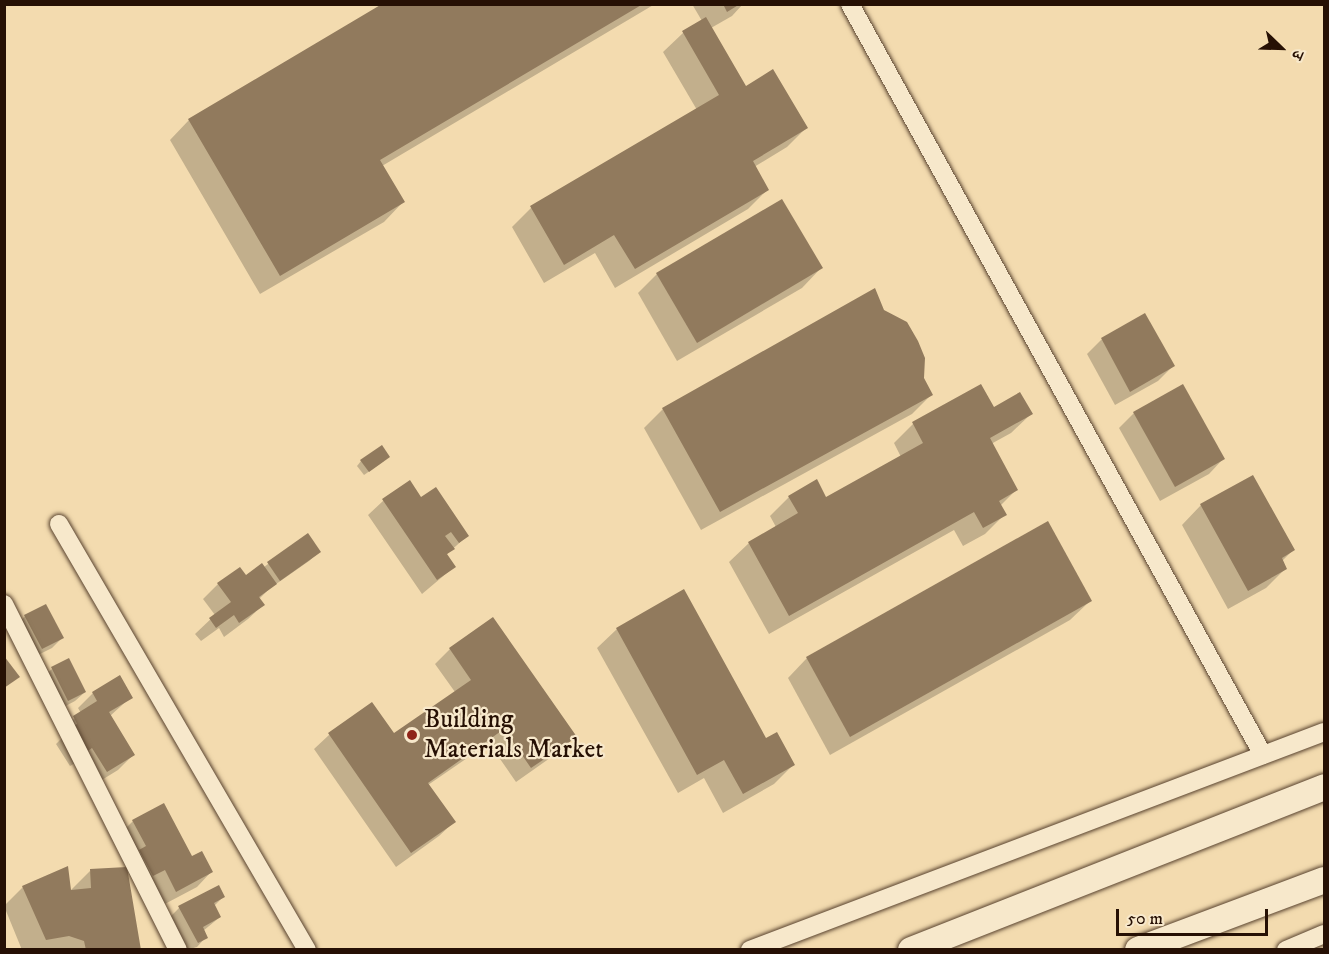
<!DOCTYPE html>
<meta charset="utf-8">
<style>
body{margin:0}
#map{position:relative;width:1329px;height:954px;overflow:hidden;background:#f3dbaf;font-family:"IM FELL DW Pica","Noto Serif Devanagari",serif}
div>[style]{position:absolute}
.shadow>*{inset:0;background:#0003}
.building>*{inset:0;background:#917a5d}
.roads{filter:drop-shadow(0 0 2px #59432f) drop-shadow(0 0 2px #59432f)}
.street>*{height:18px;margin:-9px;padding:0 9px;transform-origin:9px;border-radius:9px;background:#f7e8cb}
.secondary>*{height:26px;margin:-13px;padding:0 13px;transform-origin:13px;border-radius:13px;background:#f7e8cb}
.dots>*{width:16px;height:16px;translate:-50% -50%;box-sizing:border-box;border:3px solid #f7e8cb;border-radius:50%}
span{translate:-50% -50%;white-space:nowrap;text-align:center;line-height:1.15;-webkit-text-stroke:4.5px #f7e8cb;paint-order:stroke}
.poi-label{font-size:26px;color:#261004}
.left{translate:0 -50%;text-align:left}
.frame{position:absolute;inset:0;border:6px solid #261004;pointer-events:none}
.north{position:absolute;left:1251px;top:18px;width:60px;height:60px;-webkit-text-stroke:4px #f7e8cb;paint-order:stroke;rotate:113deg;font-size:16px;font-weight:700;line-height:24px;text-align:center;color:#261004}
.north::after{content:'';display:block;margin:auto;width:21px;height:27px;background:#261004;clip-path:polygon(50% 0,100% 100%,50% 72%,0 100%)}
.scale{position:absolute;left:1116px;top:909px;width:152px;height:27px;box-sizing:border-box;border:3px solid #261004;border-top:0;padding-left:8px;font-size:18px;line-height:21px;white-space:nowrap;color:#261004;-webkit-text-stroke:4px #f7e8cb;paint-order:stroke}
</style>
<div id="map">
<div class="shadow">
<div style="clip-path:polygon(385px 4px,655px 4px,382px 166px,403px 202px,384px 222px,260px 294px,170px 140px,189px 120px)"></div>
<div style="clip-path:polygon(692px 4px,743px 4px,732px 16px,711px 28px,746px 88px,806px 128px,787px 147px,754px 167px,768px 189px,748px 209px,615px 288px,595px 253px,544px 283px,512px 227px,531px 208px,697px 110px,663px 52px,683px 33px,702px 21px)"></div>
<div style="clip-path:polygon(821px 268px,802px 288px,677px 361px,638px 293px,657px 274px)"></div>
<div style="clip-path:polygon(1145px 315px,1173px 366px,1158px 381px,1115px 405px,1087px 354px,1101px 340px)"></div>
<div style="clip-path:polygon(922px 378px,931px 395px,912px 414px,701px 530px,644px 428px,663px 409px)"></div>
<div style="clip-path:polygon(993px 409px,1031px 414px,1011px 433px,991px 444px,1016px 490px,1000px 506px,1005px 514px,985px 534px,963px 546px,954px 530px,769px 634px,729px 562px,749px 543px,776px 527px,770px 516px,789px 497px,826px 499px,901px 457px,894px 443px,913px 424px)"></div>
<div style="clip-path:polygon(1134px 413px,1223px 459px,1209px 474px,1160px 501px,1119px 428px)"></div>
<div style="clip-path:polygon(361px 461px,384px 461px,364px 475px,357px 466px)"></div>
<div style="clip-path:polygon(410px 482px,421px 499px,467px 536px,446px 555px,454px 567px,422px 594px,368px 515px,383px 501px)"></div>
<div style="clip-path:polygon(1201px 505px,1293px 550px,1282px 561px,1286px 568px,1266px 588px,1228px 609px,1182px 525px)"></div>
<div style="clip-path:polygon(307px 535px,319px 552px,309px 561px,269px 589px,259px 599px,263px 605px,248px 619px,224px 637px,219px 628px,201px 641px,195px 634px,215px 615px,203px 599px,218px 584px,246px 577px,264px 567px)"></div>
<div style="clip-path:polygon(1090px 601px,1070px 620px,830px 755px,788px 678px,807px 658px)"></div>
<div style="clip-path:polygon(25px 616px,62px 638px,52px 648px,32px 658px,16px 626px)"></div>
<div style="clip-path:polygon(493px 619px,575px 736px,560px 751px,516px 782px,489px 743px,428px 785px,454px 822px,439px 836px,396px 867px,314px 749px,329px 735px,372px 704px,393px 736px,455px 692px,435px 664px,450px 649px)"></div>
<div style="clip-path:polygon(617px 629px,765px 740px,793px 765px,774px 784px,723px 813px,704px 778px,678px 793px,597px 648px)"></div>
<div style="clip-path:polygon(52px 669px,85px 692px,75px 701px,58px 710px,42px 678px)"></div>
<div style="clip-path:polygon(93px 693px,131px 697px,110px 716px,133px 755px,118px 770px,92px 786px,77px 762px,70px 766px,56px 744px,62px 738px,59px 732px,81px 713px,78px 708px)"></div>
<div style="clip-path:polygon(133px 821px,192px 859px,211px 872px,197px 887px,161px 906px,150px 884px,138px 890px,125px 866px,131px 860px,118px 836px)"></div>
<div style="clip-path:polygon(90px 871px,139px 950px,22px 950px,4px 906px,23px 887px,70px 891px)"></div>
<div style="clip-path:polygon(224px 896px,214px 906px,220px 917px,203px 931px,206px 937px,197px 947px,186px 950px,170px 917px,179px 908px)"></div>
</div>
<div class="building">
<div style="clip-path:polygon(382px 4px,643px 4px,380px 160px,405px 202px,280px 276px,188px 119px)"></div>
<div style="clip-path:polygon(723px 4px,740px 4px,727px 12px)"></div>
<div style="clip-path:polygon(706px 17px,746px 86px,773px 69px,808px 128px,753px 161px,769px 190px,635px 269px,614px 235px,564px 265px,530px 206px,719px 95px,682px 31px)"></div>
<div style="clip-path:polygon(782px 199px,823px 268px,697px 343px,656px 273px)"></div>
<div style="clip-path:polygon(875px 288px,884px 310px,907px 322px,918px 341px,925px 358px,924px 378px,933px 395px,720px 512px,662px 408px)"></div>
<div style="clip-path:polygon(1145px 313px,1175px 366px,1130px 392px,1101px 338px)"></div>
<div style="clip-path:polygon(981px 384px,994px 407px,1020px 392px,1033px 414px,990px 438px,1018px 490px,999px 501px,1007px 515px,983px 528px,974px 512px,789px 616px,748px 542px,798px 513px,788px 496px,817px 479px,826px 497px,923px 443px,912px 422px)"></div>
<div style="clip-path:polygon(1183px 384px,1225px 459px,1175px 487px,1133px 412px)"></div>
<div style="clip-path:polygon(382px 445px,390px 457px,369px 472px,360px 460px)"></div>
<div style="clip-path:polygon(1253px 475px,1295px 550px,1282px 558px,1287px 569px,1248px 591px,1200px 504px)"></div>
<div style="clip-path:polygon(410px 480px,421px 497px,436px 487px,469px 536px,459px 543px,451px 532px,445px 536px,455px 549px,447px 554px,456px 567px,437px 580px,382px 499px)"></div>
<div style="clip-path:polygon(1048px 521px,1092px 601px,850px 737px,806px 657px)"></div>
<div style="clip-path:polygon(308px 533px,321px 552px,280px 581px,267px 562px)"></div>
<div style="clip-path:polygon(262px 563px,277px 584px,259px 597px,265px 605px,239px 623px,234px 615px,216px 628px,209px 618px,231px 602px,217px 583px,240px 567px,246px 575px)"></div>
<div style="clip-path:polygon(684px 589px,766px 738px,777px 732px,795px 765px,743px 794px,724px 760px,697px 775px,616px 628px)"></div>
<div style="clip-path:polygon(46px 604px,64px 638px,42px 649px,24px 615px)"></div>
<div style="clip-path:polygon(493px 617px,577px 737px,531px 768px,504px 729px,428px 783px,456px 822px,411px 853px,328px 733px,372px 702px,394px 733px,471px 680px,449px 648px)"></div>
<div style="clip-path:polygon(4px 656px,20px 677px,4px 688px)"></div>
<div style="clip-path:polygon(69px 658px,86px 692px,68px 701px,51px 667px)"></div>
<div style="clip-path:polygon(120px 675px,133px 698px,109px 712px,135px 755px,107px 772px,92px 748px,85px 753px,70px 728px,77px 724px,73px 716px,97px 701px,92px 692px)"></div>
<div style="clip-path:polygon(164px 803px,192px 856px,202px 851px,213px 872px,176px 892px,165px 870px,153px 876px,139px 850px,146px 846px,132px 820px)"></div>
<div style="clip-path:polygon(68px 866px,71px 890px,91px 888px,90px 869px,127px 867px,141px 950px,86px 950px,84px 941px,69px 936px,46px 940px,22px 886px)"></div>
<div style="clip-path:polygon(219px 885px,225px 897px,214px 903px,221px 917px,203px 927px,208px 938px,198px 943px,178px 906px)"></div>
</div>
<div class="roads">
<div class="street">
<div style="left:850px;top:4px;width:857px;rotate:61.19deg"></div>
<div style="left:59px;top:524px;width:493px;rotate:59.8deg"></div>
<div style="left:4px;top:604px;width:387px;rotate:63.3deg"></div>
<div style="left:750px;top:950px;width:614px;rotate:-20.8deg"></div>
<div style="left:1286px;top:950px;width:41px;rotate:-22.8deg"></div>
</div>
<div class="secondary">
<div style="left:911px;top:950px;width:444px;rotate:-21.5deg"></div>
<div style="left:1138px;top:950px;width:199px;rotate:-20.6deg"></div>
</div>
</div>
<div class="dots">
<div style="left:412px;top:735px;background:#8f2418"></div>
</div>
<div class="poi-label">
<span class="left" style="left:424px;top:735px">Building<br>Materials Market</span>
</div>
<div class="frame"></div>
<div class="north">उ</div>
<div class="scale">50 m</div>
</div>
